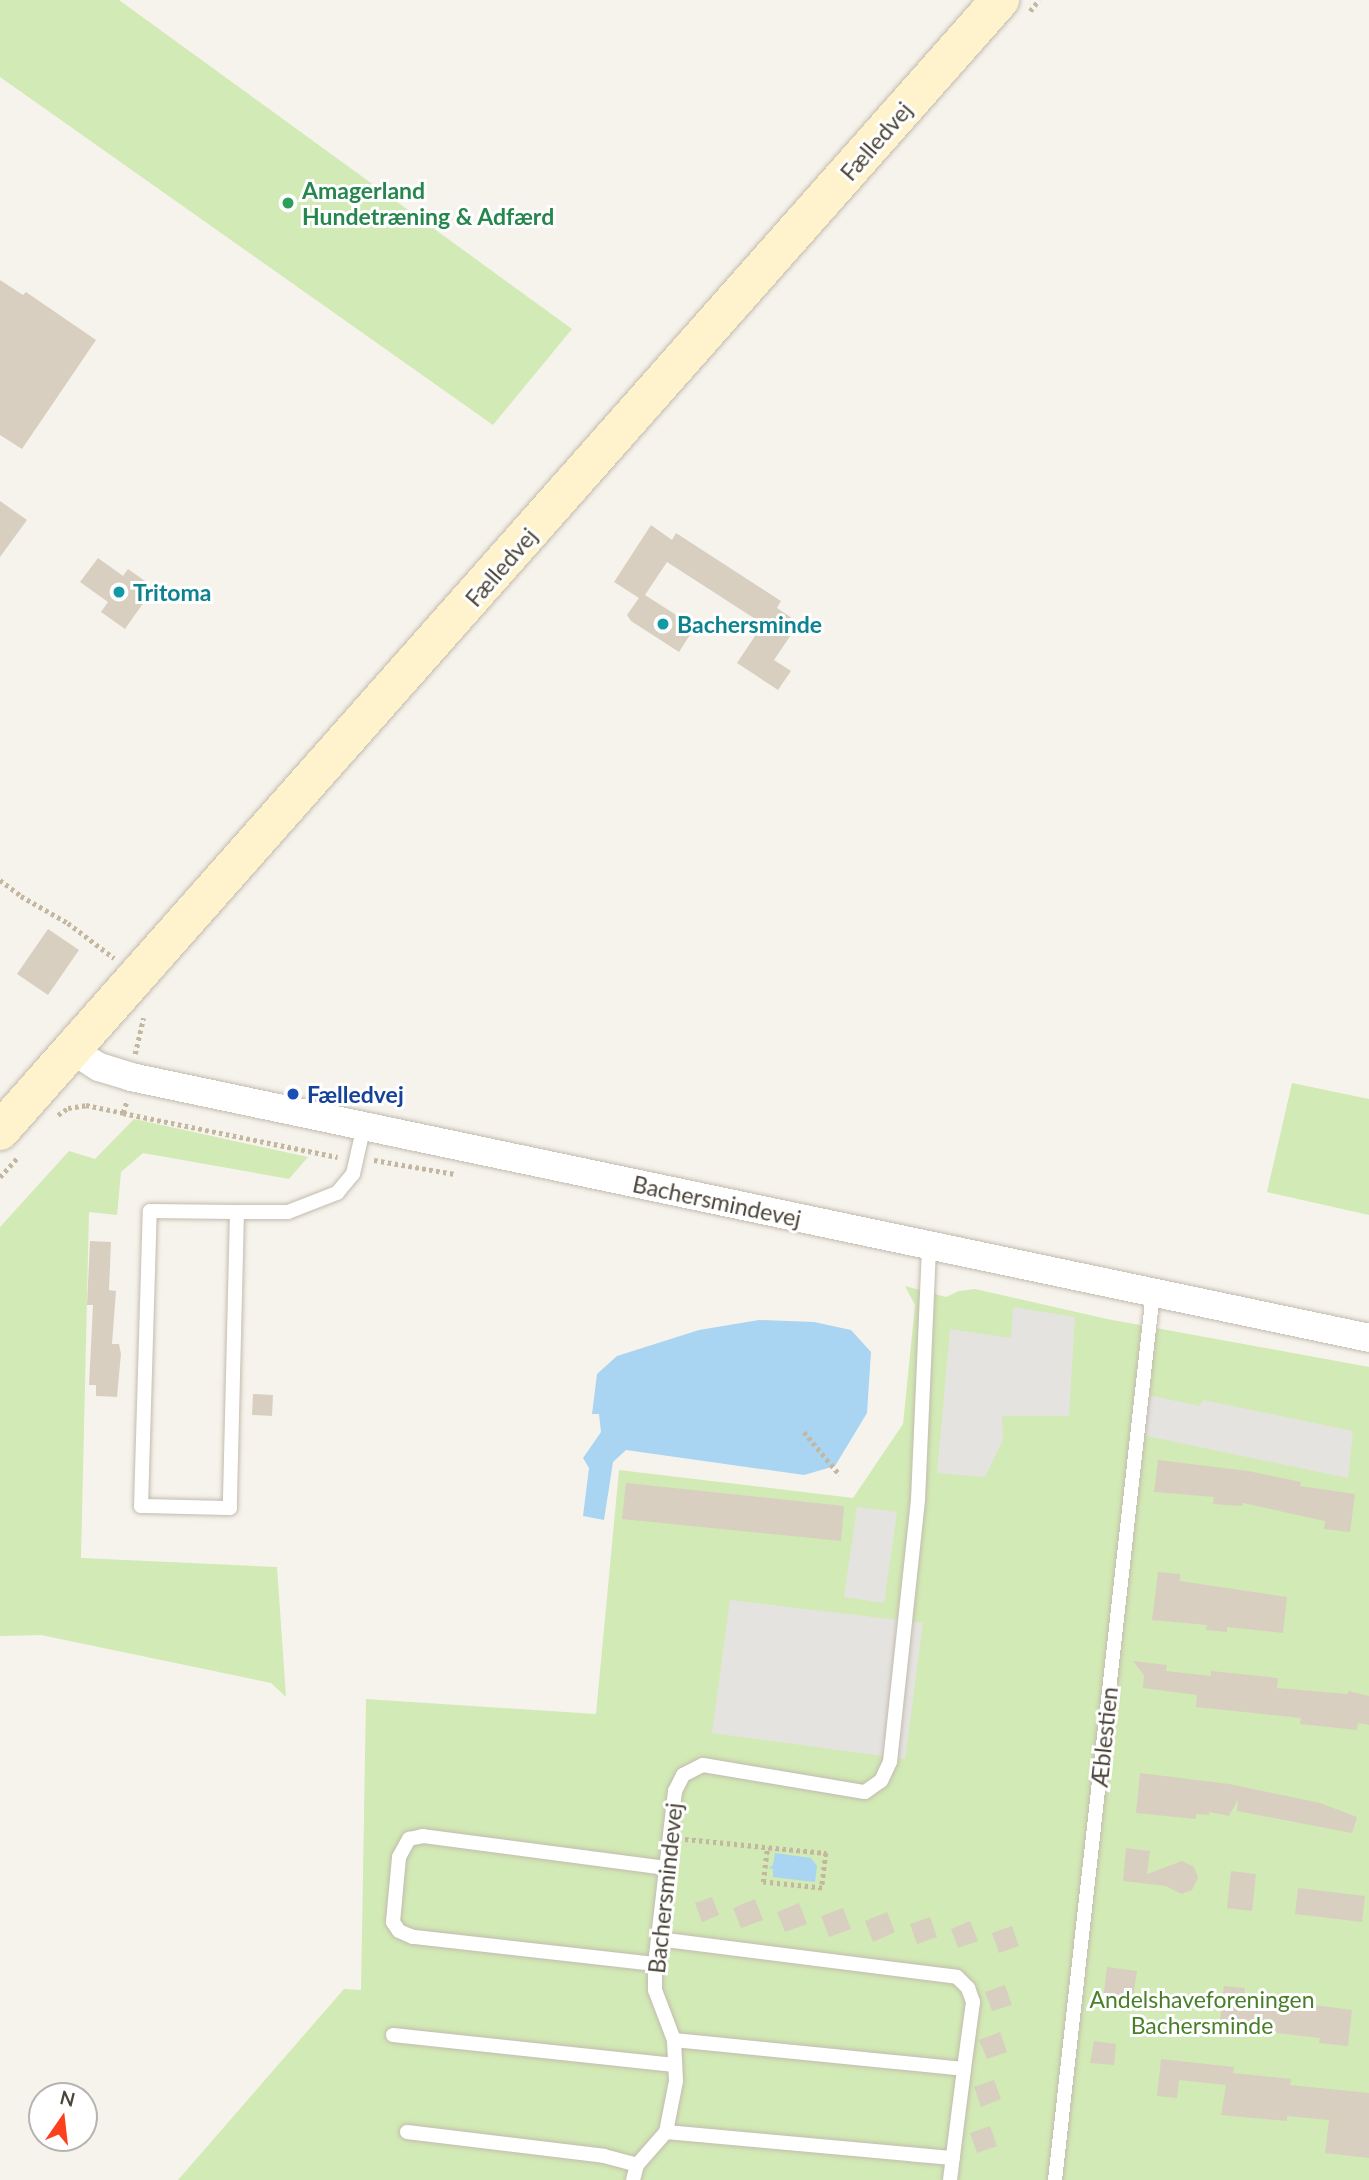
<!DOCTYPE html>
<meta charset="utf-8">
<style>
body{margin:0}
#map{position:relative;width:1369px;height:2180px;overflow:hidden;background:#f6f3ec;font-family:Lato,sans-serif}
div>[style]{position:absolute}
.green>*{inset:0;background:#d2eab5}
.parking>*{inset:0;background:#e5e3e0}
.water>*{inset:0;background:#a9d4f2}
.building>*{inset:0;background:#d8cfc1}
.path>*{height:4.5px;margin-top:-2.25px;transform-origin:0;background:repeating-linear-gradient(90deg,#c4b79f 0 3.5px,transparent 0 7px)}
.roads{filter:drop-shadow(0 0 2px #c2bbae) drop-shadow(0 0 2px #c2bbae)}
.lane>*{height:14px;margin:-7px;padding:0 7px;transform-origin:7px;border-radius:7px;background:#fff}
.street>*{height:28px;margin:-14px;padding:0 14px;transform-origin:14px;border-radius:14px;background:#fff}
.secondary>*{height:38px;margin:-19px;padding:0 19px;transform-origin:19px;border-radius:19px;background:#fff3cd}
.dots>*{width:19px;height:19px;translate:-50% -50%;box-sizing:border-box;border:4px solid #fff;border-radius:50%}
span{translate:-50% -50%;white-space:nowrap;text-align:center;line-height:1.15;-webkit-text-stroke:6px #fff;paint-order:stroke}
.street-label{font-size:23px;color:#4b4439}
.leisure-label{font-size:23px;color:#27864d;font-weight:700}
.left{translate:0 -50%;text-align:left}
.culture-label{font-size:23px;color:#0d838f;font-weight:700}
.transit-label{font-size:23px;color:#164399;font-weight:700}
.park-label{font-size:23px;color:#4a7f2a}
.north{position:absolute;left:28px;top:2082px;width:70px;height:70px;box-sizing:border-box;background:#fff;border:2px solid #b7b4b0;border-radius:50%;rotate:14deg;font-size:19px;font-weight:700;line-height:28px;text-align:center;color:#4b4439}
.north::after{content:'';display:block;margin:auto;width:24px;height:32px;background:#fc3f1d;clip-path:polygon(50% 0,100% 100%,50% 72%,0 100%)}
</style>
<div id="map">
<div class="green">
<div style="clip-path:polygon(0 0,119px 0,572px 329px,493px 425px,0 77px)"></div>
<div style="clip-path:polygon(1292px 1083px,1369px 1099px,1369px 1215px,1267px 1192px)"></div>
<div style="clip-path:polygon(134px 1119px,308px 1157px,289px 1179px,143px 1153px,121px 1172px,117px 1215px,89px 1212px,81px 1558px,277px 1567px,286px 1697px,271px 1683px,41px 1635px,0 1636px,0 1227px,69px 1151px,95px 1159px)"></div>
<div style="clip-path:polygon(905px 1286px,946px 1297px,959px 1291px,975px 1289px,1107px 1319px,1369px 1367px,1369px 2180px,178px 2180px,344px 1989px,361px 1990px,366px 1699px,596px 1714px,619px 1470px,853px 1498px,903px 1424px,915px 1305px)"></div>
</div>
<div class="parking">
<div style="clip-path:polygon(1013px 1307px,1075px 1317px,1069px 1416px,1002px 1416px,1003px 1440px,985px 1477px,937px 1473px,950px 1329px,1011px 1338px)"></div>
<div style="clip-path:polygon(1147px 1395px,1200px 1406px,1203px 1400px,1353px 1431px,1348px 1478px,1142px 1435px)"></div>
<div style="clip-path:polygon(857px 1507px,897px 1512px,884px 1603px,844px 1597px)"></div>
<div style="clip-path:polygon(730px 1600px,923px 1623px,905px 1759px,712px 1733px)"></div>
</div>
<div class="water">
<div style="clip-path:polygon(759px 1320px,814px 1322px,851px 1330px,871px 1352px,867px 1413px,835px 1466px,804px 1475px,626px 1450px,613px 1462px,604px 1520px,583px 1516px,589px 1468px,583px 1458px,601px 1432px,599px 1414px,592px 1414px,597px 1374px,617px 1356px,699px 1330px)"></div>
<div style="clip-path:polygon(775px 1853px,811px 1858px,817px 1866px,815px 1882px,773px 1877px,773px 1869px,769px 1868px,773px 1865px)"></div>
</div>
<div class="building">
<div style="clip-path:polygon(0 280px,23px 295px,26px 292px,96px 340px,22px 449px,0 435px)"></div>
<div style="clip-path:polygon(0 501px,27px 520px,0 557px)"></div>
<div style="clip-path:polygon(651px 525px,672px 540px,676px 533px,781px 601px,777px 608px,799px 623px,774px 660px,791px 671px,778px 690px,737px 663px,763px 624px,667px 562px,645px 595px,695px 627px,679px 652px,631px 621px,627px 615px,639px 598px,614px 582px)"></div>
<div style="clip-path:polygon(98px 558px,123px 576px,128px 569px,145px 581px,140px 589px,149px 595px,125px 629px,101px 612px,108px 602px,80px 582px)"></div>
<div style="clip-path:polygon(48px 929px,79px 950px,48px 995px,17px 974px)"></div>
<div style="clip-path:polygon(90px 1241px,111px 1242px,109px 1290px,116px 1291px,112px 1344px,119px 1344px,121px 1354px,117px 1397px,96px 1396px,96px 1385px,89px 1385px,93px 1305px,87px 1305px)"></div>
<div style="clip-path:polygon(253px 1394px,273px 1395px,272px 1416px,252px 1415px)"></div>
<div style="clip-path:polygon(1158px 1460px,1248px 1471px,1301px 1482px,1300px 1486px,1355px 1494px,1350px 1532px,1324px 1529px,1325px 1521px,1243px 1503px,1242px 1506px,1213px 1504px,1214px 1497px,1154px 1492px)"></div>
<div style="clip-path:polygon(626px 1483px,844px 1506px,841px 1541px,622px 1519px)"></div>
<div style="clip-path:polygon(1158px 1572px,1180px 1574px,1180px 1581px,1287px 1597px,1283px 1633px,1227px 1627px,1227px 1632px,1206px 1630px,1207px 1625px,1152px 1620px)"></div>
<div style="clip-path:polygon(1133px 1661px,1167px 1665px,1166px 1671px,1211px 1676px,1211px 1671px,1278px 1678px,1277px 1688px,1348px 1694px,1348px 1691px,1369px 1696px,1369px 1725px,1358px 1723px,1357px 1730px,1300px 1724px,1301px 1718px,1196px 1707px,1197px 1695px,1143px 1688px,1144px 1675px)"></div>
<div style="clip-path:polygon(1140px 1773px,1229px 1784px,1320px 1803px,1357px 1817px,1352px 1833px,1237px 1811px,1238px 1799px,1229px 1816px,1209px 1812px,1209px 1815px,1196px 1814px,1196px 1819px,1136px 1813px)"></div>
<div style="clip-path:polygon(1126px 1848px,1150px 1851px,1147px 1874px,1182px 1861px,1194px 1867px,1198px 1878px,1192px 1890px,1181px 1894px,1166px 1886px,1123px 1881px)"></div>
<div style="clip-path:polygon(1231px 1871px,1256px 1874px,1252px 1911px,1227px 1908px)"></div>
<div style="clip-path:polygon(1298px 1888px,1365px 1896px,1362px 1922px,1295px 1914px)"></div>
<div style="clip-path:polygon(712px 1897px,719px 1915px,702px 1922px,695px 1903px)"></div>
<div style="clip-path:polygon(755px 1899px,763px 1920px,741px 1928px,733px 1908px)"></div>
<div style="clip-path:polygon(799px 1903px,807px 1924px,785px 1932px,777px 1912px)"></div>
<div style="clip-path:polygon(843px 1908px,851px 1929px,829px 1937px,821px 1916px)"></div>
<div style="clip-path:polygon(887px 1912px,895px 1932px,873px 1942px,865px 1921px)"></div>
<div style="clip-path:polygon(930px 1917px,937px 1937px,917px 1944px,910px 1924px)"></div>
<div style="clip-path:polygon(970px 1921px,978px 1941px,958px 1948px,951px 1929px)"></div>
<div style="clip-path:polygon(1012px 1926px,1019px 1946px,999px 1953px,992px 1933px)"></div>
<div style="clip-path:polygon(1107px 1967px,1137px 1971px,1133px 1997px,1104px 1993px)"></div>
<div style="clip-path:polygon(1005px 1985px,1012px 2005px,992px 2011px,985px 1992px)"></div>
<div style="clip-path:polygon(1224px 1986px,1245px 1988px,1244px 1996px,1352px 2010px,1348px 2046px,1319px 2043px,1320px 2038px,1241px 2029px,1240px 2032px,1219px 2030px)"></div>
<div style="clip-path:polygon(1000px 2032px,1007px 2052px,987px 2059px,979px 2040px)"></div>
<div style="clip-path:polygon(1094px 2041px,1116px 2044px,1114px 2065px,1090px 2063px)"></div>
<div style="clip-path:polygon(1161px 2059px,1234px 2067px,1233px 2073px,1291px 2079px,1290px 2085px,1369px 2093px,1369px 2158px,1325px 2153px,1329px 2120px,1287px 2116px,1287px 2121px,1221px 2115px,1226px 2085px,1179px 2080px,1177px 2098px,1157px 2096px)"></div>
<div style="clip-path:polygon(994px 2080px,1001px 2099px,981px 2107px,974px 2087px)"></div>
<div style="clip-path:polygon(990px 2126px,997px 2146px,977px 2153px,970px 2133px)"></div>
</div>
<div class="path">
<div style="left:1030px;top:11px;width:14px;rotate:-51deg"></div>
<div style="left:0;top:880px;width:26px;rotate:37deg"></div>
<div style="left:21px;top:896px;width:54px;rotate:29.9deg"></div>
<div style="left:68px;top:923px;width:58px;rotate:37.3deg"></div>
<div style="left:135px;top:1054px;width:37px;rotate:-77deg"></div>
<div style="left:123px;top:1113px;width:219px;rotate:11.6deg"></div>
<div style="left:58px;top:1115px;width:12px;rotate:-35deg"></div>
<div style="left:68px;top:1108px;width:18px;rotate:-9deg"></div>
<div style="left:86px;top:1105px;width:38px;rotate:12deg"></div>
<div style="left:123px;top:1113px;width:14px;rotate:-73deg"></div>
<div style="left:374px;top:1160px;width:82px;rotate:9.8deg"></div>
<div style="left:0;top:1177px;width:27px;rotate:-48deg"></div>
<div style="left:804px;top:1432px;width:56px;rotate:50.1deg"></div>
<div style="left:685px;top:1839px;width:142px;rotate:5.7deg"></div>
<div style="left:826px;top:1853px;width:35px;rotate:97deg"></div>
<div style="left:822px;top:1888px;width:59px;rotate:-174.2deg"></div>
<div style="left:763px;top:1882px;width:35px;rotate:-83deg"></div>
</div>
<div class="roads">
<div class="lane">
<div style="left:237px;top:1212px;width:296px;rotate:91.4deg"></div>
<div style="left:230px;top:1508px;width:89px;rotate:-178.7deg"></div>
<div style="left:141px;top:1506px;width:295px;rotate:-88.3deg"></div>
<div style="left:150px;top:1211px;width:87px;rotate:0.7deg"></div>
<div style="left:237px;top:1212px;width:51px"></div>
<div style="left:288px;top:1212px;width:53px;rotate:-21.2deg"></div>
<div style="left:337px;top:1193px;width:25px;rotate:-50deg"></div>
<div style="left:353px;top:1174px;width:50px;rotate:-77.3deg"></div>
<div style="left:658px;top:1939px;width:301px;rotate:7.2deg"></div>
<div style="left:957px;top:1977px;width:16px;rotate:45deg"></div>
<div style="left:968px;top:1988px;width:15px;rotate:70deg"></div>
<div style="left:973px;top:2002px;width:68px;rotate:97.7deg"></div>
<div style="left:655px;top:1964px;width:244px;rotate:-173.6deg"></div>
<div style="left:413px;top:1937px;width:15px;rotate:-157deg"></div>
<div style="left:399px;top:1931px;width:11px;rotate:-124deg"></div>
<div style="left:393px;top:1922px;width:65px;rotate:-84.7deg"></div>
<div style="left:399px;top:1857px;width:21px;rotate:-61deg"></div>
<div style="left:409px;top:1839px;width:14px;rotate:-12deg"></div>
<div style="left:423px;top:1836px;width:244px;rotate:7.5deg"></div>
<div style="left:393px;top:2035px;width:283px;rotate:6.1deg"></div>
<div style="left:674px;top:2040px;width:291px;rotate:5.7deg"></div>
<div style="left:964px;top:2069px;width:112px;rotate:97.2deg"></div>
<div style="left:407px;top:2132px;width:198px;rotate:6.9deg"></div>
<div style="left:604px;top:2156px;width:34px;rotate:15deg"></div>
<div style="left:666px;top:2132px;width:288px;rotate:5.2deg"></div>
<div style="left:633px;top:2180px;width:16px;rotate:-75deg"></div>
<div style="left:637px;top:2165px;width:44px;rotate:-48.7deg"></div>
<div style="left:666px;top:2132px;width:52px;rotate:-78.9deg"></div>
<div style="left:676px;top:2081px;width:41px;rotate:-92.8deg"></div>
<div style="left:674px;top:2040px;width:53px;rotate:-110.8deg"></div>
<div style="left:655px;top:1990px;width:26px;rotate:-90deg"></div>
<div style="left:655px;top:1964px;width:174px;rotate:-83.4deg"></div>
<div style="left:675px;top:1791px;width:18px;rotate:-63deg"></div>
<div style="left:683px;top:1775px;width:22px;rotate:-27deg"></div>
<div style="left:703px;top:1765px;width:164px;rotate:9.5deg"></div>
<div style="left:865px;top:1792px;width:19px;rotate:-35deg"></div>
<div style="left:881px;top:1781px;width:21px;rotate:-65deg"></div>
<div style="left:890px;top:1762px;width:263px;rotate:-83.9deg"></div>
<div style="left:918px;top:1500px;width:254px;rotate:-87.5deg"></div>
<div style="left:1055px;top:2180px;width:892px;rotate:-83.7deg"></div>
</div>
<div class="street">
<div style="left:71px;top:1049px;width:33px;rotate:33deg"></div>
<div style="left:99px;top:1067px;width:34px;rotate:17deg"></div>
<div style="left:131px;top:1077px;width:1265px;rotate:11.9deg"></div>
</div>
<div class="secondary">
<div style="left:0;top:1131px;width:1510px;rotate:-48.52deg"></div>
</div>
</div>
<div class="dots">
<div style="left:288px;top:203px;background:#2e9e5b"></div>
<div style="left:119px;top:592px;background:#0f9aa8"></div>
<div style="left:663px;top:624px;background:#0f9aa8"></div>
<div style="left:293px;top:1094px;background:#1a4fb4"></div>
</div>
<div class="street-label">
<span style="left:876px;top:141px;rotate:-49deg">Fælledvej</span>
<span style="left:501px;top:567px;rotate:-49deg">Fælledvej</span>
<span style="left:717px;top:1201px;rotate:12deg">Bachersmindevej</span>
<span style="left:1104px;top:1737px;rotate:-84deg">Æblestien</span>
<span style="left:665px;top:1888px;rotate:-84deg">Bachersmindevej</span>
</div>
<div class="leisure-label">
<span class="left" style="left:302px;top:203px">Amagerland<br>Hundetræning &amp; Adfærd</span>
</div>
<div class="culture-label">
<span class="left" style="left:133px;top:592px">Tritoma</span>
<span class="left" style="left:677px;top:624px">Bachersminde</span>
</div>
<div class="transit-label">
<span class="left" style="left:307px;top:1094px">Fælledvej</span>
</div>
<div class="park-label">
<span style="left:1202px;top:2012px">Andelshaveforeningen<br>Bachersminde</span>
</div>
<div class="north">N</div>
</div>
